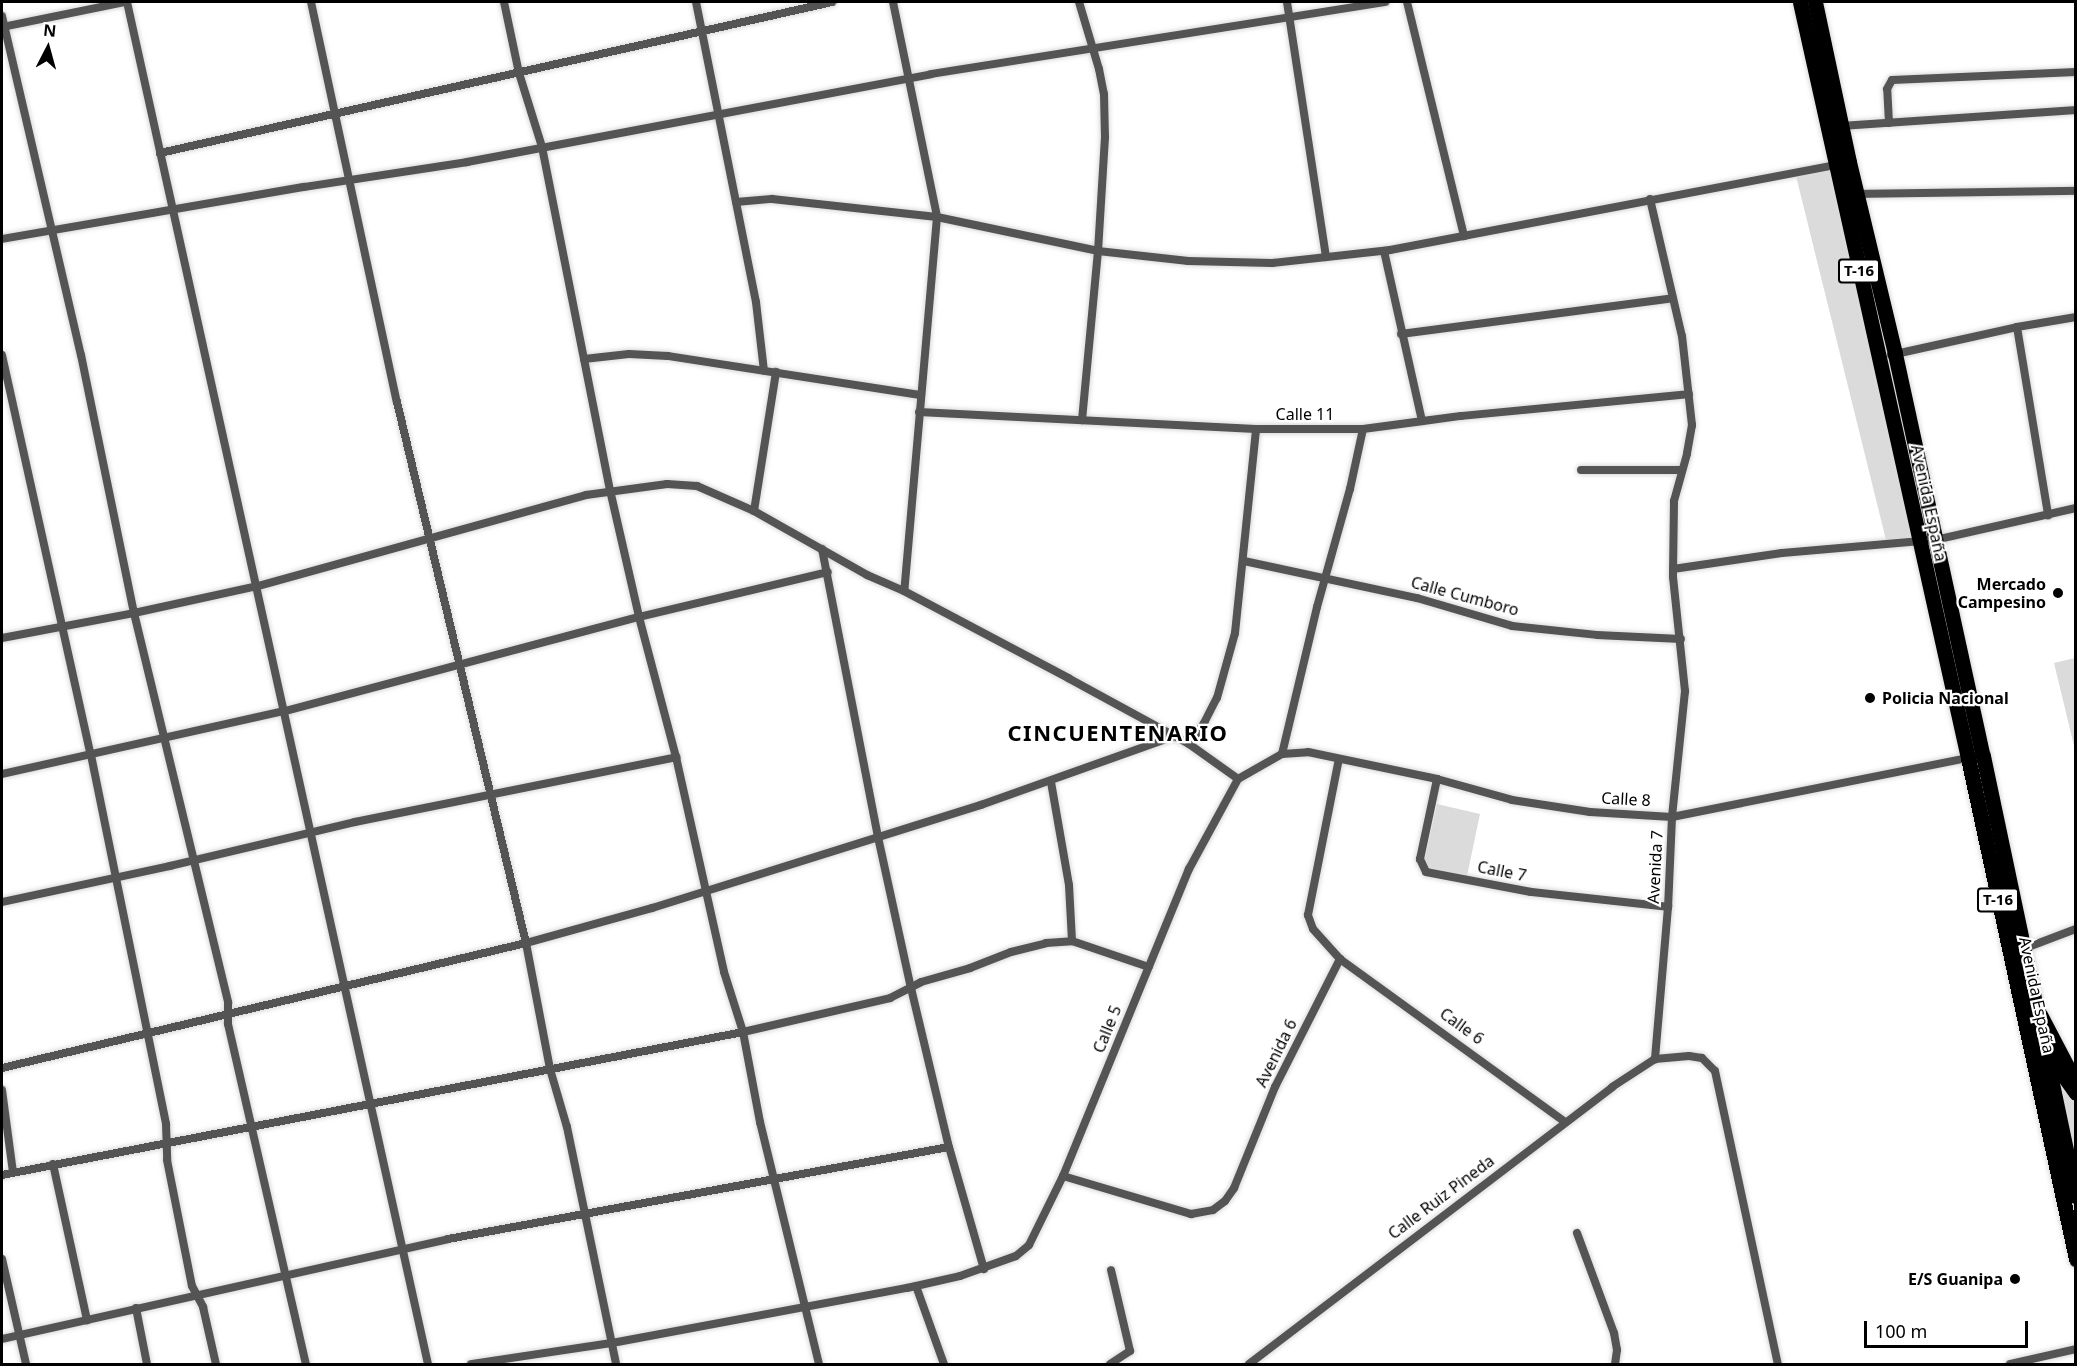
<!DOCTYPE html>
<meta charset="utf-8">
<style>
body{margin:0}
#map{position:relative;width:2077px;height:1366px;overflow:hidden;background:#fff;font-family:"Noto Sans",sans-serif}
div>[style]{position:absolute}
.green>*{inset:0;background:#dbdbdb}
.roads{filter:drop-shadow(0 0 2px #dbdbdb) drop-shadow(0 0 2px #dbdbdb)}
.street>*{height:8px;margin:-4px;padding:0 4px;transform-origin:4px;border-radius:4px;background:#545454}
.primary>*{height:14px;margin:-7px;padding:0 7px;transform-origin:7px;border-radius:7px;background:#000}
.highway>*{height:15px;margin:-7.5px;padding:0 7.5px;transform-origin:7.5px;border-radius:7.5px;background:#000}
.dots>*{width:16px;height:16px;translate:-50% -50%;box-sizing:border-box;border:3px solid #fff;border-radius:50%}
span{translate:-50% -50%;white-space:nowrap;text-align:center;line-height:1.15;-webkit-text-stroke:4.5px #fff;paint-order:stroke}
.shield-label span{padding:2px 4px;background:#fff;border:2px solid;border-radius:4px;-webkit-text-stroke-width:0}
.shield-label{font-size:15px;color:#000;font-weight:700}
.street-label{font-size:16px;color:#000}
.poi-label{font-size:16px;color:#000;font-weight:700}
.right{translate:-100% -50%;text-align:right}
.left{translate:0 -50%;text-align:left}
.district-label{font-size:22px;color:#000;font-weight:700;letter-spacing:1.5px}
.frame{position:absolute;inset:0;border:3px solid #000;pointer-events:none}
.north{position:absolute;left:18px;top:18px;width:60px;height:60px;-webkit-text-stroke:4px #fff;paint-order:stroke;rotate:6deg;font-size:16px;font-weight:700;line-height:24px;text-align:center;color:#000}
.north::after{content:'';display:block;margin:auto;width:21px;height:27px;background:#000;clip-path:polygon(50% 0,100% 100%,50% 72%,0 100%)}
.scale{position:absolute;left:1864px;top:1321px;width:164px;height:27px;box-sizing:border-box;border:3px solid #000;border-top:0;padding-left:8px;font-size:18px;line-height:21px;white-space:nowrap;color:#000;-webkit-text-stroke:4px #fff;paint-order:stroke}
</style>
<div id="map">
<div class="green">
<div style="clip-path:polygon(1835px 165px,1919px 541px,1887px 544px,1795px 172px)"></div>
<div style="clip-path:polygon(2075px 658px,2076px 658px,2075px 750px,2054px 663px)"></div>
<div style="clip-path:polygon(1437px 804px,1480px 814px,1467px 876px,1423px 867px)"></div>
<div style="clip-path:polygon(2059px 1082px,2075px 1104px,2075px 1164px)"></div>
</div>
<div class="roads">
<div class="street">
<div style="left:127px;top:2px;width:1395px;rotate:77.54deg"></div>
<div style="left:311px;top:2px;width:409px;rotate:77.9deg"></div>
<div style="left:397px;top:402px;width:556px;rotate:76.59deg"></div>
<div style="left:526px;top:943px;width:128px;rotate:79.2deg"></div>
<div style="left:550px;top:1069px;width:60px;rotate:73.7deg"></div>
<div style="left:567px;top:1127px;width:242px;rotate:78.3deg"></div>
<div style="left:504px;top:2px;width:73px;rotate:78.1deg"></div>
<div style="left:519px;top:73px;width:77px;rotate:72.7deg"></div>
<div style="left:542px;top:147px;width:350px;rotate:78.8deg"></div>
<div style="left:610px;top:490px;width:130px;rotate:77.1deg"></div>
<div style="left:639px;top:617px;width:145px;rotate:75.2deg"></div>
<div style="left:676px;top:757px;width:220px;rotate:77.4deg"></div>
<div style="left:724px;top:972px;width:63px;rotate:72.4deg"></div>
<div style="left:743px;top:1032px;width:92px;rotate:79.3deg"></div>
<div style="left:760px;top:1122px;width:249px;rotate:76.3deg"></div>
<div style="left:696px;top:2px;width:306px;rotate:78.7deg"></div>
<div style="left:756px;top:302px;width:69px;rotate:83.4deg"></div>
<div style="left:893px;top:2px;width:219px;rotate:78.4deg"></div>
<div style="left:937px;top:217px;width:375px;rotate:95deg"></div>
<div style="left:1079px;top:2px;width:70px;rotate:73.4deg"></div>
<div style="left:1099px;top:69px;width:25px;rotate:79deg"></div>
<div style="left:1104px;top:94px;width:43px;rotate:88.7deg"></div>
<div style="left:1105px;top:137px;width:114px;rotate:93.5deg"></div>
<div style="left:1098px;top:251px;width:170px;rotate:95.4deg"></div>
<div style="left:1287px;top:2px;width:258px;rotate:81.3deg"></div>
<div style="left:1407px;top:2px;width:241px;rotate:76.3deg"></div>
<div style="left:2px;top:16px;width:348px;rotate:76.9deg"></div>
<div style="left:81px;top:355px;width:263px;rotate:78.4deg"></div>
<div style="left:134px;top:613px;width:401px;rotate:76.4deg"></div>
<div style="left:228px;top:1003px;width:21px;rotate:90deg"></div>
<div style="left:228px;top:1024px;width:349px;rotate:77.1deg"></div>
<div style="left:2px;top:27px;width:126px;rotate:-11.5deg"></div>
<div style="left:1889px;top:123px;width:34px;rotate:-93deg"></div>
<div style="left:1887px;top:89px;width:10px;rotate:-61deg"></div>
<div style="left:1892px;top:80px;width:184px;rotate:-2.5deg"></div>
<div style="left:1841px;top:126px;width:236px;rotate:-3.9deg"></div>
<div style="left:160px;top:153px;width:689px;rotate:-12.66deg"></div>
<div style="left:1856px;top:194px;width:220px;rotate:-0.8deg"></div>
<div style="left:1650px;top:199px;width:141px;rotate:76.9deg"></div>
<div style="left:1682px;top:336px;width:90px;rotate:83.6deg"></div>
<div style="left:1692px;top:425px;width:29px;rotate:100deg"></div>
<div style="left:1687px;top:454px;width:49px;rotate:105.5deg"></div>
<div style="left:1674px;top:501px;width:76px;rotate:90.8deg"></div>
<div style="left:1673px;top:577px;width:115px;rotate:84deg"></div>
<div style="left:1685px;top:691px;width:127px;rotate:95.9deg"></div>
<div style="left:1672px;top:817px;width:90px;rotate:92.5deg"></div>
<div style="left:1668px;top:907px;width:153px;rotate:94.9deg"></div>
<div style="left:736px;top:202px;width:36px;rotate:-5deg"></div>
<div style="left:772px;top:199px;width:166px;rotate:6.2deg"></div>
<div style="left:937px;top:217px;width:165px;rotate:11.9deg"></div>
<div style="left:1098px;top:251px;width:91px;rotate:6.3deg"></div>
<div style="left:1188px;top:261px;width:84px;rotate:1.4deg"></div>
<div style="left:1272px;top:263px;width:119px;rotate:-6.3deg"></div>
<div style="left:1390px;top:250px;width:457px;rotate:-10.8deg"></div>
<div style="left:2px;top:239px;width:306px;rotate:-9.8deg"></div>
<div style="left:304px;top:187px;width:165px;rotate:-8.7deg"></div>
<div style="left:467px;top:162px;width:472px;rotate:-10.7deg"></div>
<div style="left:931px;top:74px;width:460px;rotate:-9deg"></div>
<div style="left:1384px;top:251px;width:174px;rotate:77.4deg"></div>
<div style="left:2017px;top:327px;width:191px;rotate:80.6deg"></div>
<div style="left:1401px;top:334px;width:274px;rotate:-7.5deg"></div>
<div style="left:2px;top:355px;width:410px;rotate:77.5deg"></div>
<div style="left:91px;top:755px;width:377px;rotate:78.5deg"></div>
<div style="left:166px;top:1124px;width:36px;rotate:88deg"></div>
<div style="left:167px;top:1160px;width:128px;rotate:78.8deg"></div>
<div style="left:192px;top:1286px;width:24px;rotate:62deg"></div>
<div style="left:203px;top:1307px;width:58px;rotate:77.2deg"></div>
<div style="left:1891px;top:355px;width:129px;rotate:-12.5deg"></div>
<div style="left:2017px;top:327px;width:60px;rotate:-9.6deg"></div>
<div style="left:584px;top:359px;width:45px;rotate:-6.3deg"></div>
<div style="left:629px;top:354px;width:39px;rotate:3deg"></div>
<div style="left:668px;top:356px;width:256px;rotate:8.8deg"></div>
<div style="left:919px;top:412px;width:337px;rotate:2.9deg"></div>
<div style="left:1256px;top:429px;width:107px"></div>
<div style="left:1363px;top:429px;width:99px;rotate:-7.6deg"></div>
<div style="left:1461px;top:416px;width:229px;rotate:-5.5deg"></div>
<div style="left:1581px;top:470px;width:101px"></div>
<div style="left:754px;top:511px;width:141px;rotate:-81deg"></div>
<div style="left:822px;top:549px;width:293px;rotate:79deg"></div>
<div style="left:878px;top:837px;width:155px;rotate:77.7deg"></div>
<div style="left:911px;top:988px;width:163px;rotate:76.6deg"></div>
<div style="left:949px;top:1147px;width:127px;rotate:74deg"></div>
<div style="left:1244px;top:561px;width:177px;rotate:12.1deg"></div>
<div style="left:1417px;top:598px;width:99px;rotate:16.4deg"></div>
<div style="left:1512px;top:626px;width:85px;rotate:6deg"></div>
<div style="left:1597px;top:635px;width:84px;rotate:2.7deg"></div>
<div style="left:1673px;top:569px;width:110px;rotate:-8.4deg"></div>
<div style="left:1782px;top:553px;width:154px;rotate:-4.9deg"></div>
<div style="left:1935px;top:540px;width:145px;rotate:-12.8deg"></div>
<div style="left:2px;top:638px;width:134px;rotate:-10.7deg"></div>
<div style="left:134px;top:613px;width:127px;rotate:-12.3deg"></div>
<div style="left:258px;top:586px;width:340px;rotate:-15.5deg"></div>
<div style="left:586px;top:495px;width:82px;rotate:-7.7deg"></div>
<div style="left:667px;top:484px;width:30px;rotate:4deg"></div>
<div style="left:697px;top:486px;width:62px;rotate:23.7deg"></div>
<div style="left:754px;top:511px;width:130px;rotate:29.5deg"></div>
<div style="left:867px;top:575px;width:40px;rotate:23.4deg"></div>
<div style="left:904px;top:591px;width:186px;rotate:27.9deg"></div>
<div style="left:1068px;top:678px;width:138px;rotate:28.6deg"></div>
<div style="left:1189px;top:744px;width:60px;rotate:35.5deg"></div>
<div style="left:1189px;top:744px;width:26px;rotate:-54deg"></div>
<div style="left:1204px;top:723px;width:28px;rotate:-63deg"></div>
<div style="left:1217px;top:698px;width:67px;rotate:-74.5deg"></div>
<div style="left:1235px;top:633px;width:205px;rotate:-84.1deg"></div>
<div style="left:1282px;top:754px;width:26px;rotate:-4deg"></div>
<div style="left:1308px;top:752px;width:132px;rotate:11.8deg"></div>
<div style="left:1437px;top:779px;width:78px;rotate:15.6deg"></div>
<div style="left:1512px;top:800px;width:79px;rotate:8.7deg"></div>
<div style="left:1590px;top:812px;width:82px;rotate:3.5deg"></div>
<div style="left:1672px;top:817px;width:302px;rotate:-11.3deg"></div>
<div style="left:2px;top:774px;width:290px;rotate:-12.6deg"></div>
<div style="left:285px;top:711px;width:366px;rotate:-14.9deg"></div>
<div style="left:639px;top:617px;width:194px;rotate:-13.4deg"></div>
<div style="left:1238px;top:779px;width:51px;rotate:-29.6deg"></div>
<div style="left:1282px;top:754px;width:151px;rotate:-76.6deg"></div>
<div style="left:1317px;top:607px;width:123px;rotate:-74.4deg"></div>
<div style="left:1350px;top:489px;width:61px;rotate:-77.8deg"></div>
<div style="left:1437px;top:779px;width:82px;rotate:102deg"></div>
<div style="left:1420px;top:859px;width:14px;rotate:65deg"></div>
<div style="left:1426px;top:872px;width:107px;rotate:10.8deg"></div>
<div style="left:1531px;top:892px;width:138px;rotate:6.2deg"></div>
<div style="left:1051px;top:782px;width:105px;rotate:80.1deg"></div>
<div style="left:1069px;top:885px;width:56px;rotate:86.9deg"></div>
<div style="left:2px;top:902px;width:172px;rotate:-12.1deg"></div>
<div style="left:170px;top:866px;width:190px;rotate:-13.4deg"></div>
<div style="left:355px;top:822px;width:328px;rotate:-11.4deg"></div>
<div style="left:2023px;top:949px;width:57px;rotate:-20.7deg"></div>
<div style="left:1340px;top:959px;width:276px;rotate:35.9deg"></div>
<div style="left:2px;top:1068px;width:539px;rotate:-13.42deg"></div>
<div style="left:526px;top:943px;width:131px;rotate:-15.5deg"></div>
<div style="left:652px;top:908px;width:345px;rotate:-17.4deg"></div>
<div style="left:981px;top:805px;width:206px;rotate:-19.6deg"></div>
<div style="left:2px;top:1090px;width:83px;rotate:82.4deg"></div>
<div style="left:53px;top:1164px;width:160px;rotate:77.7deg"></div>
<div style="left:2px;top:1175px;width:755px;rotate:-10.92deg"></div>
<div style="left:743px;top:1032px;width:151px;rotate:-13deg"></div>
<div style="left:890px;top:998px;width:35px;rotate:-27deg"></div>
<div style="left:921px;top:982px;width:51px;rotate:-15.9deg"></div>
<div style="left:970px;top:968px;width:44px;rotate:-21.3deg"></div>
<div style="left:1011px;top:952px;width:36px;rotate:-14deg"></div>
<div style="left:1046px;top:943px;width:26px;rotate:-4deg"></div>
<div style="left:1072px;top:941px;width:81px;rotate:18.7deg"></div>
<div style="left:1063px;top:1176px;width:134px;rotate:16.5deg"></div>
<div style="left:1191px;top:1214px;width:22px;rotate:-10deg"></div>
<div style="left:1213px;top:1210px;width:15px;rotate:-37deg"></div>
<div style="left:1225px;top:1201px;width:16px;rotate:-55deg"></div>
<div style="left:1234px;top:1188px;width:109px;rotate:-67.9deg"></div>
<div style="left:1275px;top:1087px;width:144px;rotate:-63.1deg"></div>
<div style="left:1340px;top:959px;width:40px;rotate:-132deg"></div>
<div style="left:1313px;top:929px;width:15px;rotate:-110deg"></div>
<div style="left:1308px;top:915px;width:159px;rotate:-78.8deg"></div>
<div style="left:1577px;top:1233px;width:107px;rotate:69.7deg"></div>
<div style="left:1614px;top:1333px;width:17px;rotate:80deg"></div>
<div style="left:1617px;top:1350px;width:14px;rotate:98deg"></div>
<div style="left:2px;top:1259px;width:108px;rotate:77.1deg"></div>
<div style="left:916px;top:1286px;width:83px;rotate:70.3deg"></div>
<div style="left:136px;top:1308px;width:57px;rotate:78.9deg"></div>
<div style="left:2px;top:1339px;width:457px;rotate:-12.6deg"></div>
<div style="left:448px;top:1239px;width:509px;rotate:-10.41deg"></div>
<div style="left:471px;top:1364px;width:143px;rotate:-8.5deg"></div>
<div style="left:612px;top:1343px;width:300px;rotate:-10.6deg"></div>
<div style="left:907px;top:1288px;width:54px;rotate:-12.8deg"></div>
<div style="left:960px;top:1276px;width:59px;rotate:-19.7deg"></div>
<div style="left:1016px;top:1256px;width:17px;rotate:-40deg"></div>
<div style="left:1029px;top:1245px;width:77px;rotate:-63.8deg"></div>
<div style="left:1063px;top:1176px;width:332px;rotate:-67.7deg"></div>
<div style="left:1189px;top:869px;width:102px;rotate:-61.4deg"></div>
<div style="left:1110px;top:1364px;width:24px;rotate:-33deg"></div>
<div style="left:1130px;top:1351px;width:83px;rotate:-103.2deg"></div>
<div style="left:1249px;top:1364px;width:457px;rotate:-37.3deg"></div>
<div style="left:1612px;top:1087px;width:51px;rotate:-33.1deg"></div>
<div style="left:1655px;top:1059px;width:34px;rotate:-5deg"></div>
<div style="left:1689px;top:1056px;width:13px;rotate:9deg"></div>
<div style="left:1702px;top:1058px;width:18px;rotate:45deg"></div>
<div style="left:1715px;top:1071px;width:300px;rotate:77.9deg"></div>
<div style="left:2010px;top:1364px;width:68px;rotate:-12.8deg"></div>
</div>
<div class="primary">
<div style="left:2041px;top:1015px;width:76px;rotate:62.4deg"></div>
<div style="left:2047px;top:1053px;width:50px;rotate:54.7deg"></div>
</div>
<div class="highway">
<div style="left:1800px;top:2px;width:774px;rotate:77.47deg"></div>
<div style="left:1968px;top:758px;width:513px;rotate:77.83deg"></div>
<div style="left:1815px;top:2px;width:164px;rotate:78deg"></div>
<div style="left:1849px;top:162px;width:197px;rotate:76.5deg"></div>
<div style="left:1895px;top:354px;width:412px;rotate:77.7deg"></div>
<div style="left:1983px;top:756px;width:450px;rotate:78.1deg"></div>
</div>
</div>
<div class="dots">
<div style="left:2058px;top:593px;background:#000"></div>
<div style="left:1870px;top:698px;background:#000"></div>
<div style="left:2015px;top:1279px;background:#000"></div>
</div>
<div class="shield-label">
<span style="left:1859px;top:271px">T-16</span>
<span style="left:1998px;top:900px">T-16</span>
</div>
<div class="street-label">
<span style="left:1305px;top:414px">Calle 11</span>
<span style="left:1929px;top:503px;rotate:78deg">Avenida España</span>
<span style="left:1465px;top:596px;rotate:15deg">Calle Cumboro</span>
<span style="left:1626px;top:799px;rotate:3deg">Calle 8</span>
<span style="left:1655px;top:867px;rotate:-87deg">Avenida 7</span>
<span style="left:1502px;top:871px;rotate:11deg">Calle 7</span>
<span style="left:2037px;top:995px;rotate:78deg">Avenida España</span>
<span style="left:1462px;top:1026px;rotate:36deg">Calle 6</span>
<span style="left:1107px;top:1029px;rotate:-68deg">Calle 5</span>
<span style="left:1276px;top:1053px;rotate:-64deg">Avenida 6</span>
<span style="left:1441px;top:1197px;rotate:-37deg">Calle Ruiz Pineda</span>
</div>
<div class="poi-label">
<span class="right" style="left:2046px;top:593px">Mercado<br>Campesino</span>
<span class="left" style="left:1882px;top:698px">Policia Nacional</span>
<span class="right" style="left:2003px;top:1279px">E/S Guanipa</span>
</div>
<div class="district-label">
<span style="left:1118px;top:733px">CINCUENTENARIO</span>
</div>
<div class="frame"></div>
<div class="north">N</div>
<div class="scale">100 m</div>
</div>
